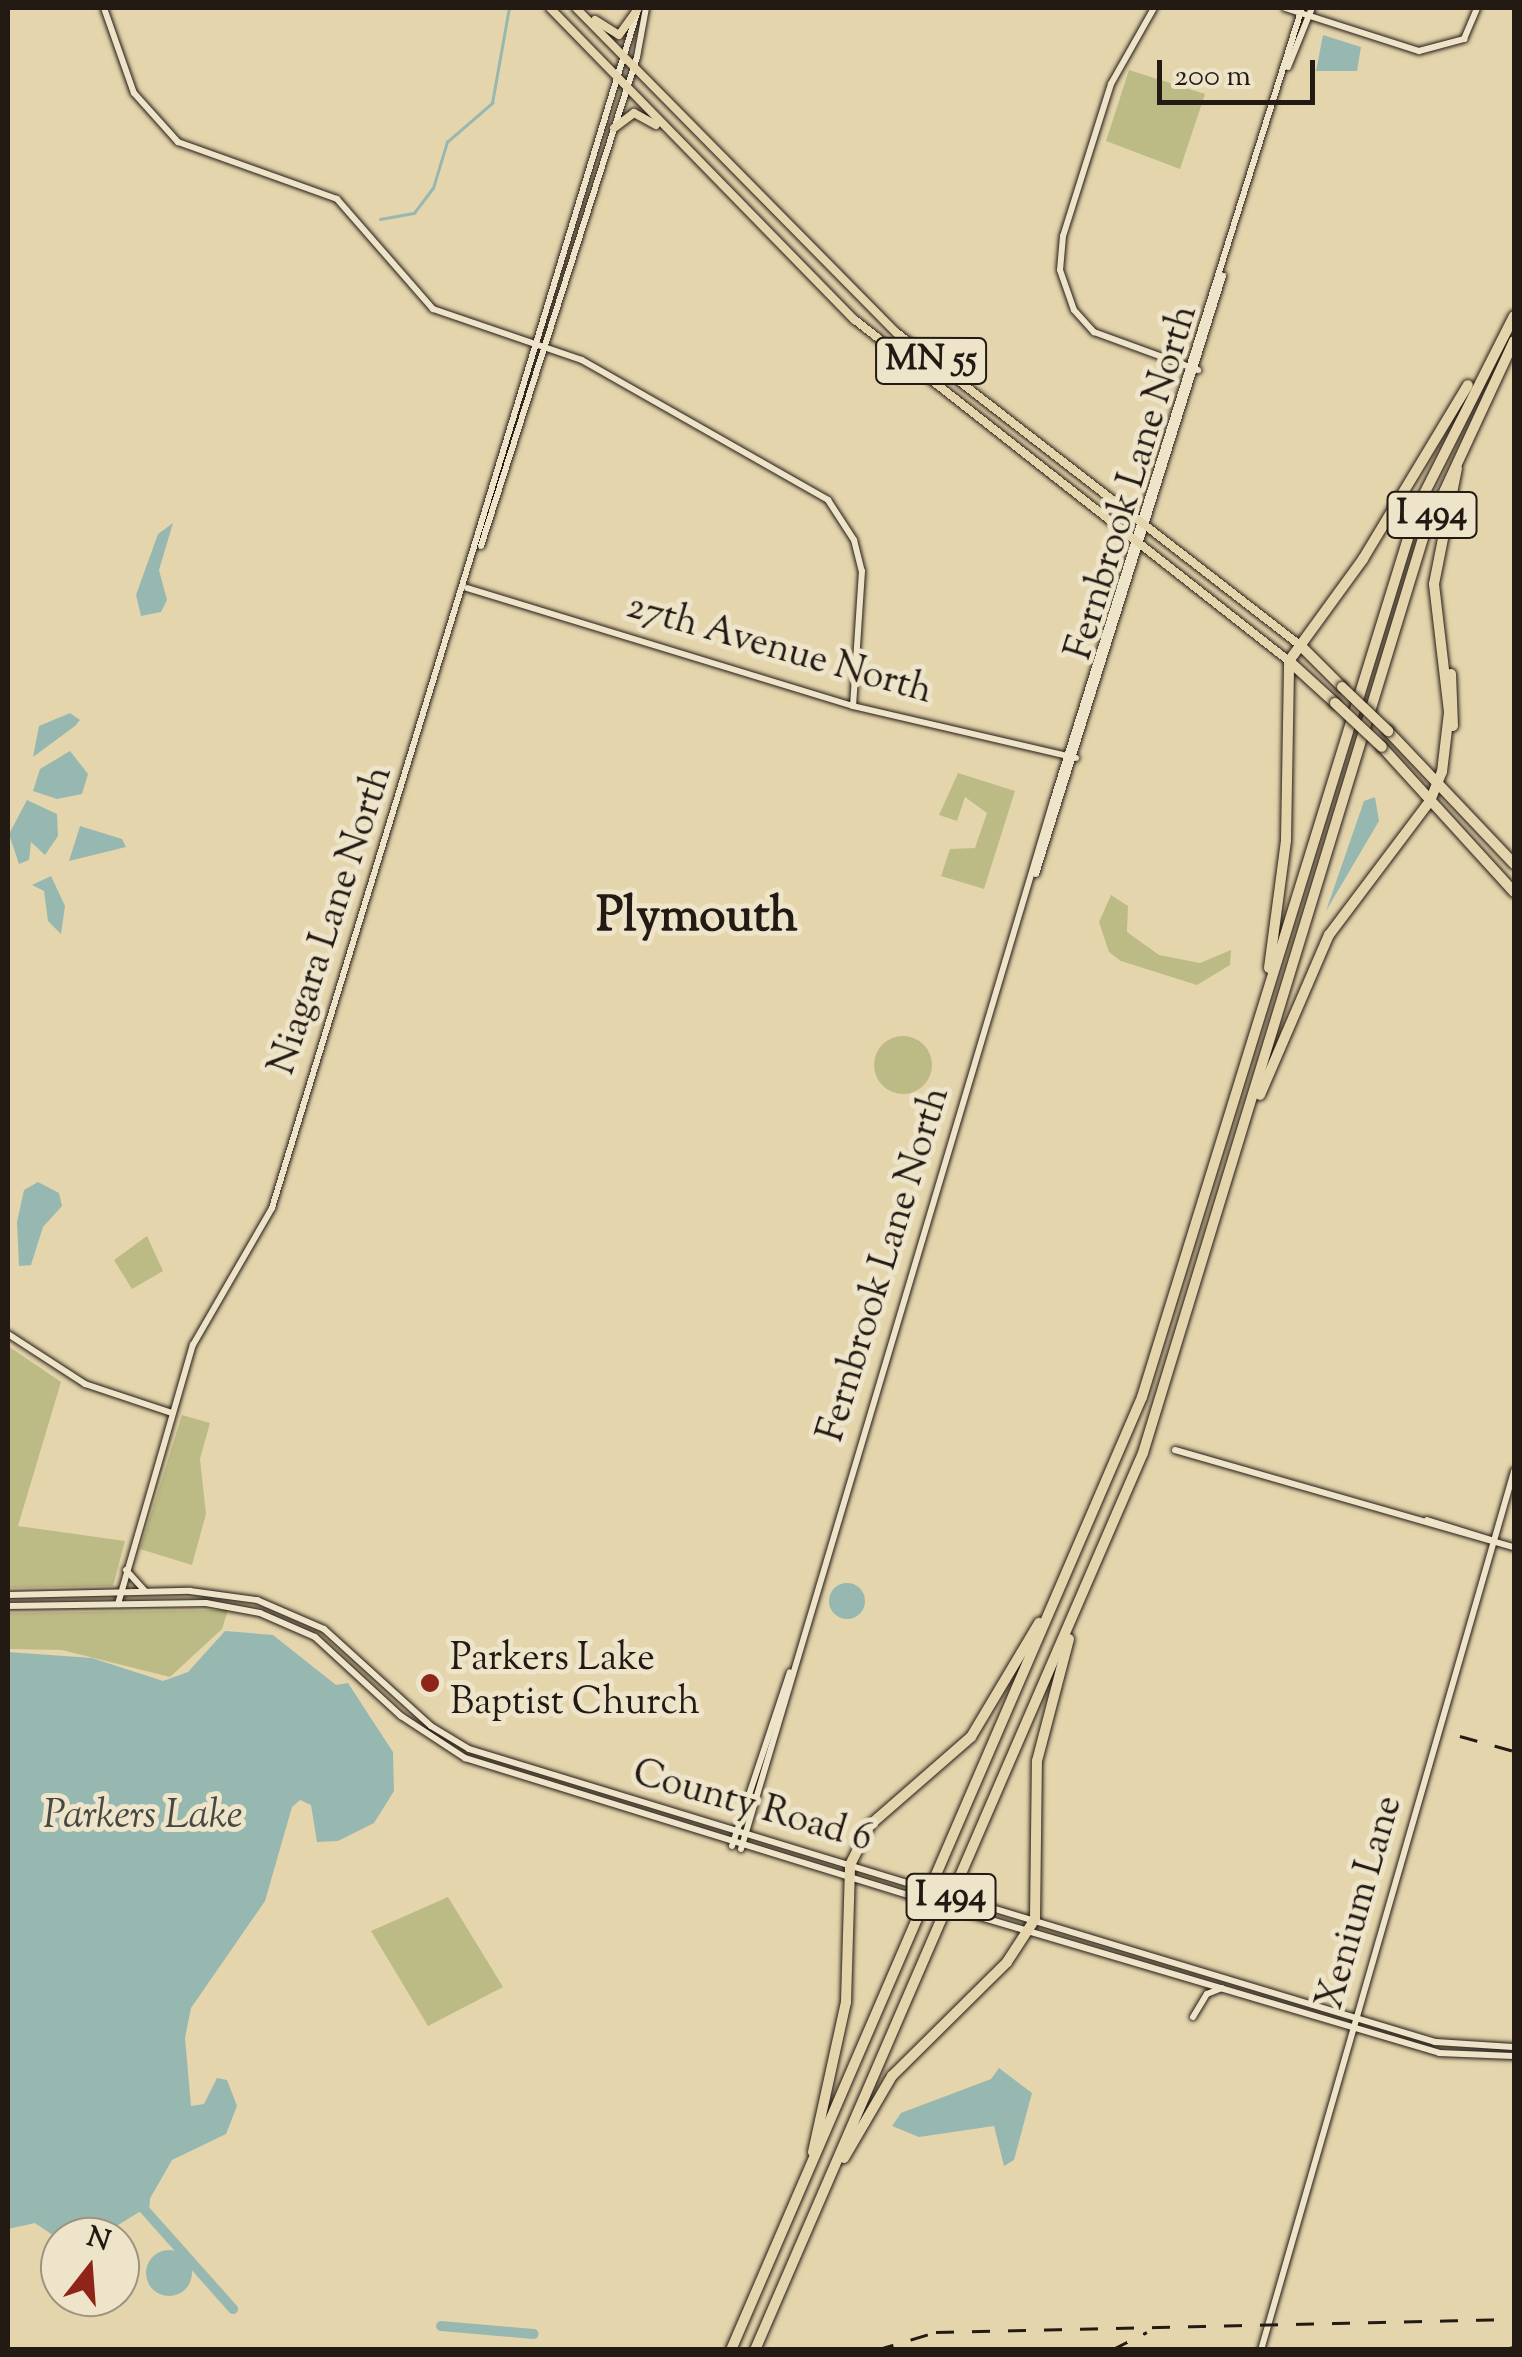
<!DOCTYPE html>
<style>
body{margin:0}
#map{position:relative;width:1522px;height:2357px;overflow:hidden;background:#e4d5ad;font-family:"Sorts Mill Goudy",serif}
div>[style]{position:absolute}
.green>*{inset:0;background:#bcbb85}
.round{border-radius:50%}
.water>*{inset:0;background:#97b8b1}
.stream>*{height:2.5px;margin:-1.25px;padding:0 1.25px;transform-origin:1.25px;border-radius:1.25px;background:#97b8b1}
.river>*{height:10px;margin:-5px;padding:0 5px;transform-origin:5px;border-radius:5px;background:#97b8b1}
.roads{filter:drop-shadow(0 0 2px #241a14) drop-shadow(0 0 2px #241a14)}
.secondary>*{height:6px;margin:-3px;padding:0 3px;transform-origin:3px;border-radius:3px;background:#ede4ca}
.primary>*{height:8px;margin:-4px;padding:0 4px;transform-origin:4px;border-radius:4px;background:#e4d5ad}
.highway>*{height:10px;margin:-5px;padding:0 5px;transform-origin:5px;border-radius:5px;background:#e4d5ad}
.rail>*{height:2.5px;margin-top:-1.25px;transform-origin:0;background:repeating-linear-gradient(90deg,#241a14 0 18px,transparent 0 36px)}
.bridges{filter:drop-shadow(0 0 2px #241a14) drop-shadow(0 0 2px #241a14)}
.secondary-bridge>*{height:6px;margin:-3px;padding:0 3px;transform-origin:3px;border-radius:3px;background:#ede4ca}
.highway-bridge>*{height:10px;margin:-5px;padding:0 5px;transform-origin:5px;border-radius:5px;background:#e4d5ad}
.dots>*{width:28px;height:28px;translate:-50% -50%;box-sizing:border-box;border:5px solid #ede4ca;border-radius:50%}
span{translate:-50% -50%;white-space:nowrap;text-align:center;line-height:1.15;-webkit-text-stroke:10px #ede4ca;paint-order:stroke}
.shield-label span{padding:2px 8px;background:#ede4ca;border:2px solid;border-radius:8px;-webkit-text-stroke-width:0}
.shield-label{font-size:35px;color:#241a14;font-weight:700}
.street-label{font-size:38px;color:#241a14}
.poi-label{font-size:38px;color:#241a14}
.left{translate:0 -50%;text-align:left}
.water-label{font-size:40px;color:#464943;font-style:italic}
.district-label{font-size:48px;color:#241a14;font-weight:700}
.frame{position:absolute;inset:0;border:10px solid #241a14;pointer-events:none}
.north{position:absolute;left:40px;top:2217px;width:100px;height:100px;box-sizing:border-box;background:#ede4ca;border:2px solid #9d9381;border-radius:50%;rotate:17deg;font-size:28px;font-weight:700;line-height:40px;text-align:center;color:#241a14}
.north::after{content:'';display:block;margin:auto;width:35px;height:45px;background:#8f2418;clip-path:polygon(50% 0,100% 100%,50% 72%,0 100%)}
.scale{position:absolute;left:1157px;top:60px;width:158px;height:45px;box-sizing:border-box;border:5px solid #241a14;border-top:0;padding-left:12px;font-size:30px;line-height:35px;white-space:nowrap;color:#241a14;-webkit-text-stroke:8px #ede4ca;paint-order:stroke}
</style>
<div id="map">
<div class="green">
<div style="clip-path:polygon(1129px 70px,1205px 94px,1180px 169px,1106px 141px)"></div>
<div style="clip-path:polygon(958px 773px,1015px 791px,984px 889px,941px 876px,950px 849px,975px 848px,987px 813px,965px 797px,957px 821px,939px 815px)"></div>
<div style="clip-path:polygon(1111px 895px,1128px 906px,1127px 932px,1159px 955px,1200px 963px,1231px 950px,1230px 965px,1197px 985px,1121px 961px,1109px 952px,1099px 922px)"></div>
<div class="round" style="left:874px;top:1036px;width:58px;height:58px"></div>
<div style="clip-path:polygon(147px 1236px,163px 1271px,132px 1289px,114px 1260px)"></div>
<div style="clip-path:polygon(8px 1346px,61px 1382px,18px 1526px,125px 1541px,113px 1586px,8px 1588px)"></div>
<div style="clip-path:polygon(182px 1415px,210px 1423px,200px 1459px,206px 1514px,192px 1565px,140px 1549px)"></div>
<div style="clip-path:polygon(228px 1610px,222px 1629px,170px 1677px,62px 1650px,8px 1649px,8px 1613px)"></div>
<div style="clip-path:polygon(448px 1897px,503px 1987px,428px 2026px,371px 1931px)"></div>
</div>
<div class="water">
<div style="clip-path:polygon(1323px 35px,1361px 47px,1357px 71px,1316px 71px)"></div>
<div style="clip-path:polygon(173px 523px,159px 570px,167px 600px,161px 612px,141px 616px,136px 595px,158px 534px)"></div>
<div style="clip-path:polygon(70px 713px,80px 720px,75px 726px,33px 757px,39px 726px)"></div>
<div style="clip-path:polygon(70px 751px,88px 774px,82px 794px,57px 799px,33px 791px,40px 769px)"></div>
<div style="clip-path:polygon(1375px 797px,1379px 821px,1326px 911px,1364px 801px)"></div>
<div style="clip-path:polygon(27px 800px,57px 814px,58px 836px,45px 855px,31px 842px,29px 860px,19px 864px,9px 834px)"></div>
<div style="clip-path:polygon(80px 826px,122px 839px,126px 847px,69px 861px)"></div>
<div style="clip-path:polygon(51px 876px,65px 906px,61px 934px,48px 921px,44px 891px,32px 885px)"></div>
<div style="clip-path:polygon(38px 1182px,59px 1193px,62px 1206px,43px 1227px,31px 1265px,19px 1266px,17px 1222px,24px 1190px)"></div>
<div class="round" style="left:829px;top:1583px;width:36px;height:36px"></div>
<div style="clip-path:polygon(225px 1631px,273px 1635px,336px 1685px,348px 1683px,393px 1752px,394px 1791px,374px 1823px,338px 1841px,317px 1842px,311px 1805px,300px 1800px,292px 1807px,265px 1901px,191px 2008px,185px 2038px,191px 2106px,204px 2104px,217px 2078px,227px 2080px,237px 2106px,226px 2134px,172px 2160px,144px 2209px,102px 2235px,60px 2240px,35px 2223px,8px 2229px,8px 1652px,92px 1658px,163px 1681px,188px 1672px)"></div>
<div style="clip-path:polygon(999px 2068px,1032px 2093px,1014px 2160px,1004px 2166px,994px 2126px,919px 2137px,892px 2126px,901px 2113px,991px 2079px)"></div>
<div class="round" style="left:146px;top:2250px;width:46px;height:46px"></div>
</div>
<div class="stream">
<div style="left:380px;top:219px;width:35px;rotate:-10deg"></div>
<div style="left:414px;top:213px;width:31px;rotate:-53deg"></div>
<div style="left:433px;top:188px;width:48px;rotate:-73.1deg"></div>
<div style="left:447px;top:142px;width:60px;rotate:-40.9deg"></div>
<div style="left:492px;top:103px;width:97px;rotate:-79.9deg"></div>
</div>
<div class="river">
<div style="left:145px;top:2200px;width:9px;rotate:96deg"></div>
<div style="left:144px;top:2209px;width:134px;rotate:48.3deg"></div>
<div style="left:441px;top:2326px;width:93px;rotate:4.9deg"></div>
</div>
<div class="roads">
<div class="secondary">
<div style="left:104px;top:8px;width:90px;rotate:70.6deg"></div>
<div style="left:134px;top:93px;width:66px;rotate:48.1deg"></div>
<div style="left:178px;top:142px;width:169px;rotate:19.7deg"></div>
<div style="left:337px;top:199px;width:146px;rotate:48.9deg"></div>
<div style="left:433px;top:309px;width:157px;rotate:18.9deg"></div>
<div style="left:582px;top:360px;width:283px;rotate:29.6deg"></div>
<div style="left:828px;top:500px;width:48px;rotate:57deg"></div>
<div style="left:854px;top:540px;width:32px;rotate:76deg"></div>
<div style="left:862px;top:571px;width:135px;rotate:93.8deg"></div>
<div style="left:1154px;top:8px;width:87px;rotate:119.5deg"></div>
<div style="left:1111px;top:84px;width:159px;rotate:107.5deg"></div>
<div style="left:1063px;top:236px;width:34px;rotate:95deg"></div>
<div style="left:1060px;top:270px;width:42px;rotate:70.7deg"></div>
<div style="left:1074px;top:310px;width:30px;rotate:48deg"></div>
<div style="left:1094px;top:332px;width:111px;rotate:20.1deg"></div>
<div style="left:1285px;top:8px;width:141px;rotate:17.8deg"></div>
<div style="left:1419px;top:51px;width:47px;rotate:-14.9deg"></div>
<div style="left:1464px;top:39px;width:34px;rotate:-67deg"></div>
<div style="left:1288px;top:67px;width:64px;rotate:-67.9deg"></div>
<div style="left:481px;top:546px;width:513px;rotate:-72.31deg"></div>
<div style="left:637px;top:57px;width:50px;rotate:-79.6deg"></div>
<div style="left:467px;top:588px;width:404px;rotate:17deg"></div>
<div style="left:853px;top:706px;width:229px;rotate:13.1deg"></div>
<div style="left:1036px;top:874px;width:627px;rotate:-72.64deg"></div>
<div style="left:8px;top:1334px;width:92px;rotate:33deg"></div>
<div style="left:85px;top:1384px;width:92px;rotate:18.4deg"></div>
<div style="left:1175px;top:1450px;width:353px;rotate:16deg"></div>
<div style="left:1427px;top:1520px;width:70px;rotate:17.4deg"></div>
<div style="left:126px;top:1570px;width:27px;rotate:48deg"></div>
<div style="left:8px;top:1595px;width:182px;rotate:-1.3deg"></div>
<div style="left:190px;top:1591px;width:68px;rotate:7.7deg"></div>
<div style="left:257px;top:1600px;width:73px;rotate:23.4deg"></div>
<div style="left:324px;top:1629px;width:144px;rotate:42.2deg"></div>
<div style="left:431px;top:1726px;width:44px;rotate:31.2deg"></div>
<div style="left:469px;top:1749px;width:465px;rotate:17deg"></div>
<div style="left:118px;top:1604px;width:270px;rotate:-73.9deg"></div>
<div style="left:193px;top:1345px;width:158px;rotate:-60deg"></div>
<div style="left:272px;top:1208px;width:1249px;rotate:-73.02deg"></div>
<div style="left:8px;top:1606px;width:198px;rotate:-0.9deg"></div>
<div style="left:206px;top:1603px;width:55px;rotate:10.5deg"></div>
<div style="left:260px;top:1613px;width:60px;rotate:23.6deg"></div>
<div style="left:315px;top:1637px;width:117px;rotate:42.6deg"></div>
<div style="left:401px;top:1716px;width:77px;rotate:33.3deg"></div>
<div style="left:465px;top:1758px;width:466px;rotate:17.2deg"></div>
<div style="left:732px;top:1846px;width:183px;rotate:-71.6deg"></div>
<div style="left:741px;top:1849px;width:1093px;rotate:-73.42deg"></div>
<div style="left:1053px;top:801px;width:831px;rotate:-72.57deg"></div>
<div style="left:972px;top:1902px;width:484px;rotate:16.8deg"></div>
<div style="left:1435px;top:2042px;width:79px;rotate:3.6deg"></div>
<div style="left:967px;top:1913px;width:492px;rotate:16.5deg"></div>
<div style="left:1439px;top:2053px;width:75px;rotate:2.3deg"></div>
<div style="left:1193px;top:2017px;width:27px;rotate:-59deg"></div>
<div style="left:1207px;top:1994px;width:16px;rotate:-22deg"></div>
<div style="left:1261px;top:2350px;width:915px;rotate:-73.94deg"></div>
</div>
<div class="primary">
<div style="left:550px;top:8px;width:436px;rotate:45.7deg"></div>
<div style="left:855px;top:320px;width:552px;rotate:38.16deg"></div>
<div style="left:576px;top:8px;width:457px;rotate:45.4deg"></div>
<div style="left:897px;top:333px;width:511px;rotate:37.77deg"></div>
<div style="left:595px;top:20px;width:28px;rotate:32deg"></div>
<div style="left:619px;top:35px;width:31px;rotate:-54deg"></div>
<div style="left:614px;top:128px;width:25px;rotate:-37deg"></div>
<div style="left:634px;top:113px;width:25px;rotate:29deg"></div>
</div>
<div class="highway">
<div style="left:1301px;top:646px;width:58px;rotate:45deg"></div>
<div style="left:1289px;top:661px;width:62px;rotate:42.4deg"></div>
<div style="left:1451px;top:674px;width:52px;rotate:87.8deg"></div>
<div style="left:1388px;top:731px;width:183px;rotate:46.5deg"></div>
<div style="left:1382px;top:747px;width:196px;rotate:47.7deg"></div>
<div style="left:1269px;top:968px;width:129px;rotate:-82.4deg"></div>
<div style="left:1286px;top:840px;width:179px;rotate:-89deg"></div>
<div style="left:1289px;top:661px;width:126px;rotate:-54deg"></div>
<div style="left:1363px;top:559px;width:203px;rotate:-58.9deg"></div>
<div style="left:1260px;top:1095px;width:174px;rotate:-66.7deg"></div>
<div style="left:1329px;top:935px;width:168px;rotate:-53deg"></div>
<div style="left:1430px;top:801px;width:31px;rotate:-68deg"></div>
<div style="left:1442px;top:772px;width:60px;rotate:-83.3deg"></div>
<div style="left:1449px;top:712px;width:129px;rotate:-96.7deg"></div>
<div style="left:1434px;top:584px;width:118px;rotate:-78.8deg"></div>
<div style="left:813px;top:2152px;width:154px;rotate:-77.6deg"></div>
<div style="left:846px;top:2002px;width:137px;rotate:-88.3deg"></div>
<div style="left:850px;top:1865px;width:45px;rotate:-63.4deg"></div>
<div style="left:870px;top:1825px;width:134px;rotate:-41.1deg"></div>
<div style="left:971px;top:1737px;width:133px;rotate:-59.2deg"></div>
<div style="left:844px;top:2158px;width:95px;rotate:-59.7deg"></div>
<div style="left:892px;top:2076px;width:162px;rotate:-44.7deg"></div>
<div style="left:1007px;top:1962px;width:51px;rotate:-56.9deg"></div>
<div style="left:1035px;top:1919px;width:158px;rotate:-89.3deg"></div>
<div style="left:1037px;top:1761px;width:126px;rotate:-75.3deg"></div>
<div style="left:731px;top:2350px;width:1038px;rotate:-66.67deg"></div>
<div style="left:1142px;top:1397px;width:933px;rotate:-72.79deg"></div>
<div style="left:1418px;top:506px;width:213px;rotate:-63.2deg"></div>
<div style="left:755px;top:2350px;width:977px;rotate:-66.61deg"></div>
<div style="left:1143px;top:1453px;width:960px;rotate:-72.98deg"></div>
<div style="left:1424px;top:535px;width:214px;rotate:-65.1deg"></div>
</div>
</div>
<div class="rail">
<div style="left:1460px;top:1736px;width:56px;rotate:15.5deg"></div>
<div style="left:876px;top:2350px;width:63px;rotate:-16.7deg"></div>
<div style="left:936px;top:2332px;width:578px;rotate:-1.29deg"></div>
<div style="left:1111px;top:2350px;width:40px;rotate:-26.6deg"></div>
<div style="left:1501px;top:2350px;width:13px;rotate:-13deg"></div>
</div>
<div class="bridges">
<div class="secondary-bridge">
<div style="left:914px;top:1885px;width:60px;rotate:16.3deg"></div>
<div style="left:910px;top:1896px;width:59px;rotate:16.6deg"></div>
</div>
<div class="highway-bridge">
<div style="left:1342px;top:687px;width:64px;rotate:43.7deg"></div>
<div style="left:1335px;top:703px;width:64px;rotate:43.1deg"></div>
</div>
</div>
<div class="dots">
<div style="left:430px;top:1683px;background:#8f2418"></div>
</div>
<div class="shield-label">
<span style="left:931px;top:361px">MN 55</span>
<span style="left:1432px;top:515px">I 494</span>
<span style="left:951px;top:1897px">I 494</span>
</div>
<div class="street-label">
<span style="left:1134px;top:483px;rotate:-73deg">Fernbrook Lane North</span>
<span style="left:779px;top:651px;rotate:16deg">27th Avenue North</span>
<span style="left:333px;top:921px;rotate:-72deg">Niagara Lane North</span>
<span style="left:886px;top:1265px;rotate:-73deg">Fernbrook Lane North</span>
<span style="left:752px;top:1808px;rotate:16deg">County Road 6</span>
<span style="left:1362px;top:1903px;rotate:-74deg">Xenium Lane</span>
</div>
<div class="poi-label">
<span class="left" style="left:450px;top:1683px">Parkers Lake<br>Baptist Church</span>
</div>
<div class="water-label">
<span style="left:143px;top:1818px">Parkers Lake</span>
</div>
<div class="district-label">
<span style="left:697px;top:919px">Plymouth</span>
</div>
<div class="frame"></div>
<div class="north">N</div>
<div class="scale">200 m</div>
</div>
